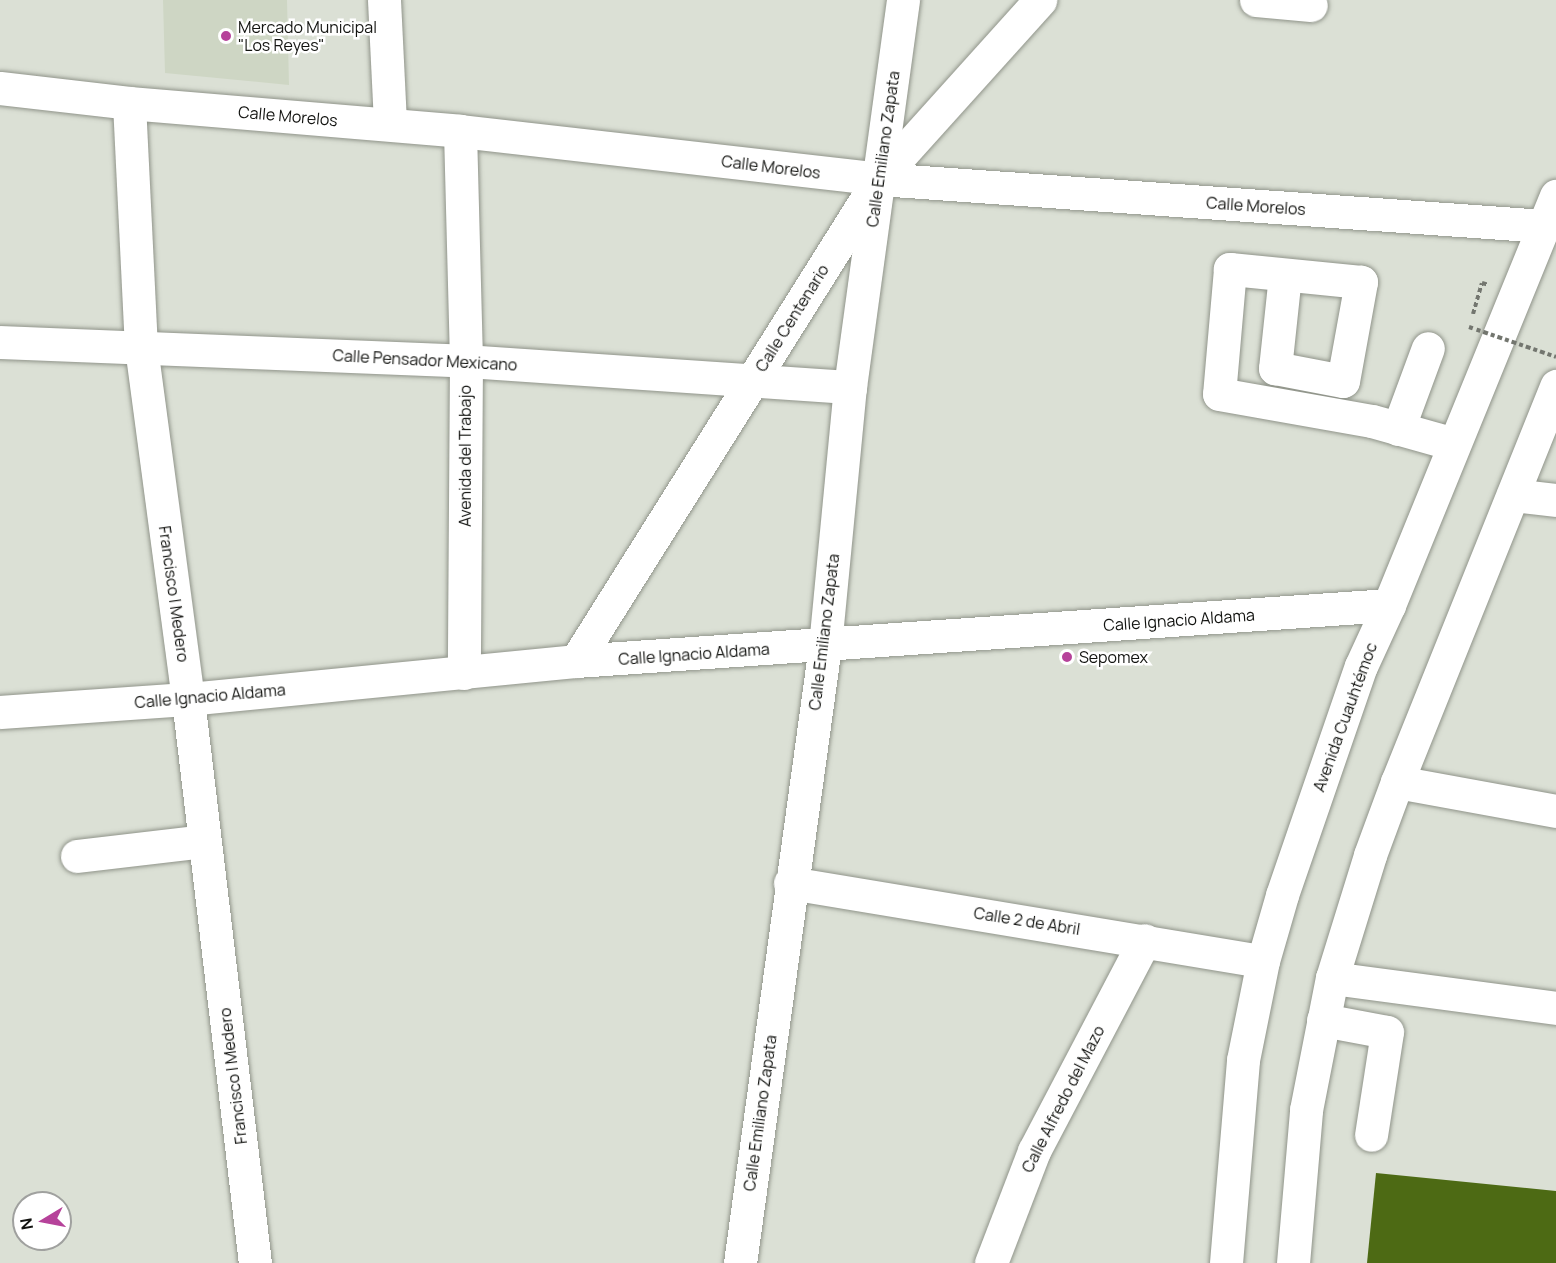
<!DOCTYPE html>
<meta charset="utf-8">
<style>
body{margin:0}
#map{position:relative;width:1556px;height:1263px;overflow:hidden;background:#dbe0d5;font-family:Manrope,sans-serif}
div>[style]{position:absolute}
.built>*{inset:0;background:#ced6c4}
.building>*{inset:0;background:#4d6a14}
.path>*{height:4px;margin-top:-2px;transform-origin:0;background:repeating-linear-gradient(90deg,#73766f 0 4.5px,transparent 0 7.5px)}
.roads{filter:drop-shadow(0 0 2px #90948a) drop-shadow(0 0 2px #90948a)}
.minor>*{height:33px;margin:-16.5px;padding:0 16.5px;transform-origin:16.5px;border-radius:16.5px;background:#fff}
.major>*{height:33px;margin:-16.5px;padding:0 16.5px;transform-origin:16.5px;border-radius:16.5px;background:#fff}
.path-bridge>*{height:4px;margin-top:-2px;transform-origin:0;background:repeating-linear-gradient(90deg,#73766f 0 4.5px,transparent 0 7.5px)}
.dots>*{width:16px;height:16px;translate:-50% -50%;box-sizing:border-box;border:3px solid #fff;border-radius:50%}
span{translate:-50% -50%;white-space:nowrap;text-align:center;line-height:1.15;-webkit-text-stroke:5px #fff;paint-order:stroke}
.poi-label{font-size:16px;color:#121310}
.left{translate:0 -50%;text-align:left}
.street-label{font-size:16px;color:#121310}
.north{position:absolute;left:12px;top:1191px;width:60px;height:60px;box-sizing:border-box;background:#fff;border:2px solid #a0a19f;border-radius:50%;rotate:260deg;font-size:16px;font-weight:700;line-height:24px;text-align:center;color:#121310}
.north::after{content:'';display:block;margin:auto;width:21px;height:27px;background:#b6429a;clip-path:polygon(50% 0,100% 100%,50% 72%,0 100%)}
</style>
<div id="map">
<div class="built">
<div style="clip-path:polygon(163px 0,287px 0,289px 85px,165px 73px)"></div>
</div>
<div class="building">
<div style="clip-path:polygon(1376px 1173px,1556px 1191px,1556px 1263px,1367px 1263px)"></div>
</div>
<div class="path">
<div style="left:1473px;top:314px;width:32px;rotate:-74deg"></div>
<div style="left:1482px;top:283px;width:7px;rotate:16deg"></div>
</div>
<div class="roads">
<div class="minor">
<div style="left:384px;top:0;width:124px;rotate:87.2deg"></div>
<div style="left:1256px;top:0;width:55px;rotate:5.2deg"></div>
<div style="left:0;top:88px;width:130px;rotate:6.6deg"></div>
<div style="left:129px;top:103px;width:332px;rotate:4.8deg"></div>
<div style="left:460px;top:131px;width:422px;rotate:6.5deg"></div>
<div style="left:879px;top:179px;width:668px;rotate:4.04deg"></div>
<div style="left:129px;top:103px;width:244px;rotate:87.2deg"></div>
<div style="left:141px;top:347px;width:355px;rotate:82.4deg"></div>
<div style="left:460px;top:131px;width:230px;rotate:88.5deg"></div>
<div style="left:466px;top:361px;width:312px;rotate:90.4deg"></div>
<div style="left:1285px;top:275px;width:94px;rotate:96.1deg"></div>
<div style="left:1275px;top:368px;width:69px;rotate:10.8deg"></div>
<div style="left:1343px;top:381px;width:101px;rotate:-79.7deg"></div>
<div style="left:1361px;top:282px;width:132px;rotate:-174.3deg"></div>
<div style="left:1230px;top:269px;width:125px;rotate:95deg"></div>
<div style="left:1219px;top:394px;width:155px;rotate:10deg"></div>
<div style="left:1372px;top:421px;width:85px;rotate:15.7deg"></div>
<div style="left:0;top:342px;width:466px;rotate:2.3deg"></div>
<div style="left:466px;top:361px;width:385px;rotate:3.9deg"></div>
<div style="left:1398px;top:429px;width:86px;rotate:-69.7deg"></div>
<div style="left:1513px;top:495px;width:43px;rotate:6.6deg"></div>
<div style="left:576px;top:661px;width:569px;rotate:-57.85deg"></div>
<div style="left:879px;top:179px;width:241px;rotate:-48deg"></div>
<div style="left:1397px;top:782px;width:162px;rotate:10.3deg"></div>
<div style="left:77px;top:856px;width:128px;rotate:-6.7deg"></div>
<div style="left:790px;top:883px;width:479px;rotate:9.4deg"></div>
<div style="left:1332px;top:978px;width:226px;rotate:7.6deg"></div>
<div style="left:1323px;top:1020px;width:65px;rotate:10.6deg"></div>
<div style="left:1387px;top:1032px;width:104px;rotate:98.8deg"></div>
<div style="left:740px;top:1263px;width:623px;rotate:-82.16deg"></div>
<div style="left:825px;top:646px;width:260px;rotate:-84.5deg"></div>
<div style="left:850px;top:387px;width:391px;rotate:-82.2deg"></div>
<div style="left:991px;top:1263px;width:120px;rotate:-69deg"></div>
<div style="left:1034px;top:1151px;width:238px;rotate:-62.3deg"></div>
</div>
<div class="major">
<div style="left:188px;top:699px;width:568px;rotate:83.23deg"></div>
<div style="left:0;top:712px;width:188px;rotate:-4deg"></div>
<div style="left:188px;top:699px;width:390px;rotate:-5.6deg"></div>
<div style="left:576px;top:661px;width:815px;rotate:-3.94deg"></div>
<div style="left:1226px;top:1263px;width:204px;rotate:-85.2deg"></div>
<div style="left:1243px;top:1060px;width:101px;rotate:-78.6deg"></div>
<div style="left:1263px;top:961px;width:69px;rotate:-73.9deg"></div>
<div style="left:1282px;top:895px;width:242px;rotate:-71deg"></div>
<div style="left:1361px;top:666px;width:67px;rotate:-65.3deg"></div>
<div style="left:1389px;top:605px;width:442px;rotate:-67.8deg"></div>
<div style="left:1293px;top:1263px;width:154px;rotate:-85.1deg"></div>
<div style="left:1306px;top:1110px;width:135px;rotate:-78.9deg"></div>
<div style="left:1332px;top:978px;width:129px;rotate:-72.8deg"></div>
<div style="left:1370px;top:855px;width:78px;rotate:-69.7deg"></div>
<div style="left:1397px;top:782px;width:427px;rotate:-68.1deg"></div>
</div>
</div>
<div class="path-bridge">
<div style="left:1469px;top:327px;width:92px;rotate:19deg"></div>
</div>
<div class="dots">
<div style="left:226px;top:36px;background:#b6429a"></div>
<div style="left:1067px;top:657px;background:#b6429a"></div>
</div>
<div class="poi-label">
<span class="left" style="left:238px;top:36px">Mercado Municipal<br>"Los Reyes"</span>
<span class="left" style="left:1079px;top:657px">Sepomex</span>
</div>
<div class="street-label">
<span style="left:288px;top:116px;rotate:5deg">Calle Morelos</span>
<span style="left:883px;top:149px;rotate:-82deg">Calle Emiliano Zapata</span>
<span style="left:771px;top:167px;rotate:7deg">Calle Morelos</span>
<span style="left:1256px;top:206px;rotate:4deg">Calle Morelos</span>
<span style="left:792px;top:318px;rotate:-58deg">Calle Centenario</span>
<span style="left:425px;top:360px;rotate:3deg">Calle Pensador Mexicano</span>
<span style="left:465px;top:456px;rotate:-90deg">Avenida del Trabajo</span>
<span style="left:174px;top:594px;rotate:82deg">Francisco I Medero</span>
<span style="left:1179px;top:620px;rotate:-4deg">Calle Ignacio Aldama</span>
<span style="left:824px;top:632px;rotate:-83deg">Calle Emiliano Zapata</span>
<span style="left:694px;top:654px;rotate:-4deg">Calle Ignacio Aldama</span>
<span style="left:210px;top:696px;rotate:-5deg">Calle Ignacio Aldama</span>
<span style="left:1345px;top:717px;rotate:-70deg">Avenida Cuauhtémoc</span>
<span style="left:1027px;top:921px;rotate:9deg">Calle 2 de Abril</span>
<span style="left:233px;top:1076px;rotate:-97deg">Francisco I Medero</span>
<span style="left:1063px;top:1099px;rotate:-63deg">Calle Alfredo del Mazo</span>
<span style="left:760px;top:1113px;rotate:-82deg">Calle Emiliano Zapata</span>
</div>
<div class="north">N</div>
</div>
